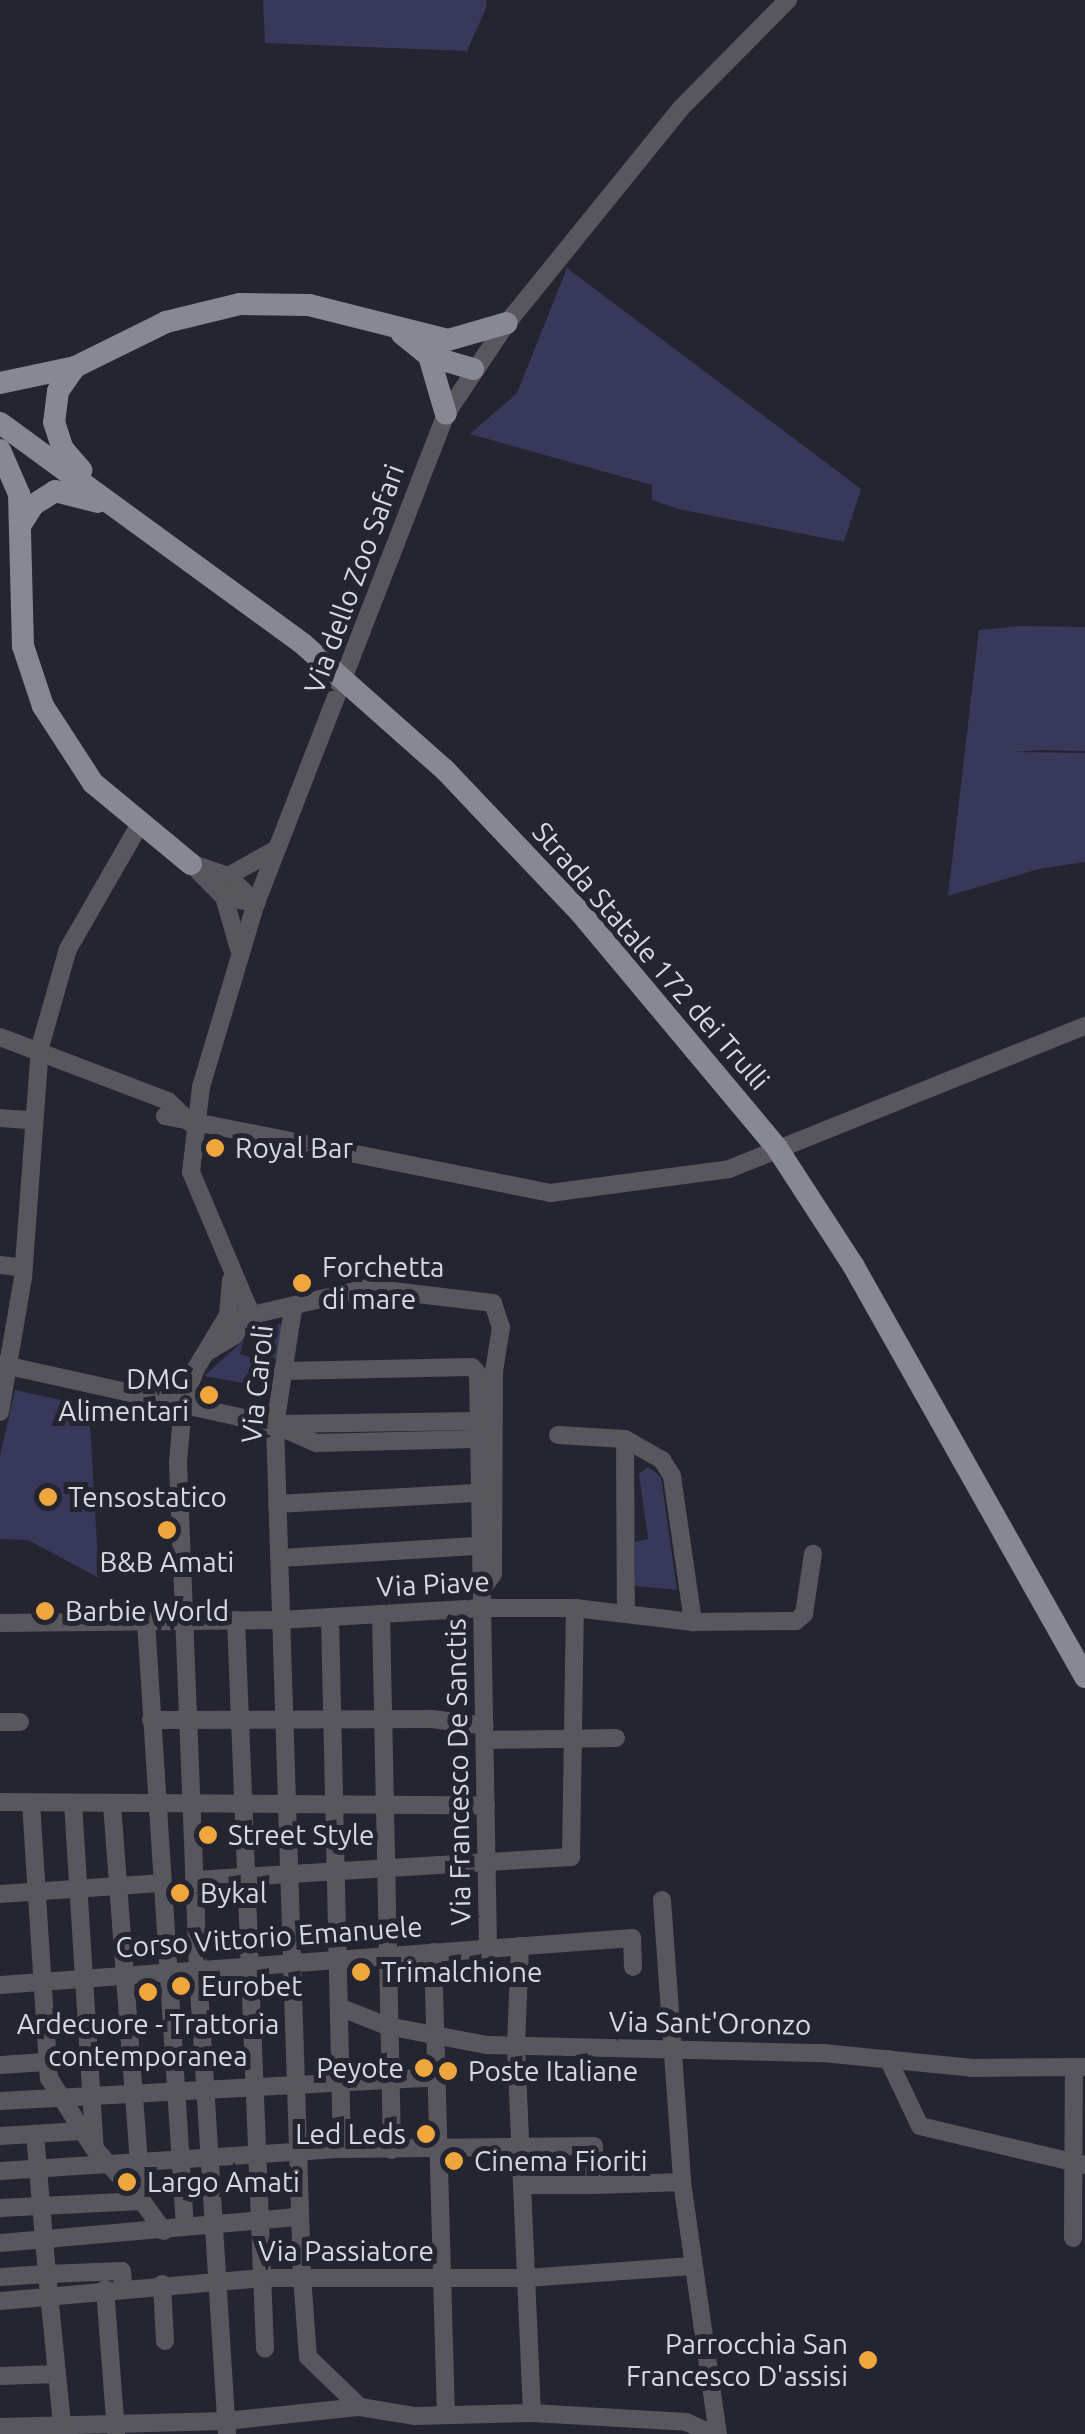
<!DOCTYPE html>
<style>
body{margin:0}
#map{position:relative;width:1085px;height:2434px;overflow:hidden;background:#242530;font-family:Ubuntu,sans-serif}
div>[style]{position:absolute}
.green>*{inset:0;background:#37385a}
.minor>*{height:18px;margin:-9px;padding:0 9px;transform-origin:9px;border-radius:9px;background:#57575d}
.major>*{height:22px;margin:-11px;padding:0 11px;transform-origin:11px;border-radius:11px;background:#878894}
.dots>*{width:28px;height:28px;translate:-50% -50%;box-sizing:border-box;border:5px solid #242530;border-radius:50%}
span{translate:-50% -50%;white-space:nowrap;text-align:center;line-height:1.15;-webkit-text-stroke:10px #242530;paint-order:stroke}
.street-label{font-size:28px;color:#d8d9e0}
.poi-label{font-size:28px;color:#d8d9e0}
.left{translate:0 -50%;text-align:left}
.right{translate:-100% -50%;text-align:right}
</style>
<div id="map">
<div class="green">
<div style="clip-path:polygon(263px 0,486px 0,487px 6px,467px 51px,265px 43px)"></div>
<div style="clip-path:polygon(567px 268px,861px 489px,844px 542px,678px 509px,652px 500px,652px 485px,470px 434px,517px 393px)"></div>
<div style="clip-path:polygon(1020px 626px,1085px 627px,1085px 751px,1040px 750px,1014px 752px,1085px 753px,1085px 862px,1039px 869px,948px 896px,979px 630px)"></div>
<div style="clip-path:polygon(276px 1324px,285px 1324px,278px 1360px,267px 1357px,257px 1334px)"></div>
<div style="clip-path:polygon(244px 1340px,240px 1354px,254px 1358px,248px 1384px,204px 1376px)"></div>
<div style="clip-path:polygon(15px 1390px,89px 1406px,99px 1578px,28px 1540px,0 1539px,0 1456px)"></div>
<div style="clip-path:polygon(648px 1467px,661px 1477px,677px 1590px,635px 1586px,635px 1542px,648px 1539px,639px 1474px)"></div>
</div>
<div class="minor">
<div style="left:191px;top:864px;width:47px;rotate:45deg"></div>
<div style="left:224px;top:897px;width:33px;rotate:11deg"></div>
<div style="left:196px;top:865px;width:34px;rotate:19deg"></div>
<div style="left:228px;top:876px;width:39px;rotate:44deg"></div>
<div style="left:228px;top:876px;width:54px;rotate:-29deg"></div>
<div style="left:224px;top:897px;width:54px;rotate:73.9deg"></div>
<div style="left:0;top:1037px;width:180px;rotate:20.9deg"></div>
<div style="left:168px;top:1101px;width:33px;rotate:44deg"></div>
<div style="left:165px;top:1116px;width:393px;rotate:11.3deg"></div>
<div style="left:550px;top:1193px;width:181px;rotate:-7.6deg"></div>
<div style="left:729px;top:1169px;width:384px;rotate:-21.9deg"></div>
<div style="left:0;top:1118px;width:31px;rotate:4deg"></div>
<div style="left:0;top:1265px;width:23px;rotate:7deg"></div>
<div style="left:293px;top:1309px;width:117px;rotate:98.8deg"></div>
<div style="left:275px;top:1425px;width:851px;rotate:88.18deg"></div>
<div style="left:302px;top:2276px;width:81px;rotate:85.8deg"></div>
<div style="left:308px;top:2357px;width:72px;rotate:43.9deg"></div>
<div style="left:248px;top:1316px;width:122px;rotate:-13.2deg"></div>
<div style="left:367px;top:1288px;width:127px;rotate:6.8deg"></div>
<div style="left:493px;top:1303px;width:25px;rotate:72deg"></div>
<div style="left:501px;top:1327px;width:46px;rotate:98.8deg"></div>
<div style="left:494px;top:1372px;width:202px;rotate:90.3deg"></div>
<div style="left:493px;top:1574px;width:17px;rotate:126deg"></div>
<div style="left:207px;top:1352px;width:33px;rotate:-31deg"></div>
<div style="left:235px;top:1335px;width:31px;rotate:-65deg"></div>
<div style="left:248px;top:1307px;width:147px;rotate:-112.9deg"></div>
<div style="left:191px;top:1172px;width:86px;rotate:-83.3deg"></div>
<div style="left:201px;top:1087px;width:192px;rotate:-73.4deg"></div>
<div style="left:256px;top:903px;width:525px;rotate:-68.77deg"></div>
<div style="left:446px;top:414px;width:110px;rotate:-56.2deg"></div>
<div style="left:507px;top:323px;width:278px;rotate:-51deg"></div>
<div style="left:682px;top:107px;width:151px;rotate:-45.3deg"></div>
<div style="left:0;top:1364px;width:282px;rotate:12.5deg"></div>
<div style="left:275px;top:1425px;width:45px;rotate:23.7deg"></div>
<div style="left:316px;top:1443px;width:159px;rotate:-1.4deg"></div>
<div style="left:283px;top:1371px;width:189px;rotate:-1.2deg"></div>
<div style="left:472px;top:1367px;width:9px;rotate:49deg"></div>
<div style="left:478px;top:1374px;width:574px;rotate:89deg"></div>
<div style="left:0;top:1412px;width:136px;rotate:-80.3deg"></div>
<div style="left:23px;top:1278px;width:232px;rotate:-85.8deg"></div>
<div style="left:40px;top:1047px;width:102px;rotate:-74.1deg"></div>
<div style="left:68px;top:949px;width:144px;rotate:-60.1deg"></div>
<div style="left:281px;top:1424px;width:195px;rotate:-0.9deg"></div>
<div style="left:558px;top:1435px;width:67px;rotate:3.4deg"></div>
<div style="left:625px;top:1439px;width:43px;rotate:29.6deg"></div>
<div style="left:662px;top:1460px;width:19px;rotate:58deg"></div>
<div style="left:672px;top:1476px;width:148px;rotate:81.8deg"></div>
<div style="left:625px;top:1439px;width:175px;rotate:89.7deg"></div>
<div style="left:277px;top:1504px;width:199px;rotate:-3.2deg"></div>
<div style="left:281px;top:1558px;width:195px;rotate:-3.5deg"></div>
<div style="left:381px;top:1614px;width:536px;rotate:88.82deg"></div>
<div style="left:330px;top:1618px;width:531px;rotate:88.71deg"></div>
<div style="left:236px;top:1620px;width:729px;rotate:87.72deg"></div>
<div style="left:146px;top:1621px;width:607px;rotate:86.32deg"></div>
<div style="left:0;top:1623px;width:280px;rotate:-0.6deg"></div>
<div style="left:280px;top:1620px;width:203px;rotate:-3.4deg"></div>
<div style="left:483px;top:1608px;width:92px"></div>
<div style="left:575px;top:1608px;width:119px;rotate:6.8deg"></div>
<div style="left:693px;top:1622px;width:103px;rotate:-0.6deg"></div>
<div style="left:796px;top:1621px;width:11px;rotate:-41deg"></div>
<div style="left:804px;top:1614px;width:61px;rotate:-81.5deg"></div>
<div style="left:151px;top:1720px;width:281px;rotate:-0.2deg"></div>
<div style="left:432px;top:1719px;width:53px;rotate:7.5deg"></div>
<div style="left:0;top:1722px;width:20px"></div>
<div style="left:485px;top:1740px;width:131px;rotate:-0.9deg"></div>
<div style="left:0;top:1802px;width:486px;rotate:0.4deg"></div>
<div style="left:31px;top:1803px;width:276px;rotate:86.3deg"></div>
<div style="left:49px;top:2078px;width:84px;rotate:57.6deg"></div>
<div style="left:73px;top:1803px;width:347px;rotate:86.4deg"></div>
<div style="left:95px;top:2149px;width:70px;rotate:47.9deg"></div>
<div style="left:112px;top:1804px;width:398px;rotate:85.7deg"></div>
<div style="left:142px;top:2201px;width:37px;rotate:54deg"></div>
<div style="left:194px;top:1880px;width:378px;rotate:-3.5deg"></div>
<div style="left:571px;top:1857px;width:249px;rotate:-89.1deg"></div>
<div style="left:0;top:1894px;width:160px;rotate:-3.9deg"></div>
<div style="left:662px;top:1900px;width:283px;rotate:85.9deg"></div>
<div style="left:682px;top:2182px;width:255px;rotate:81.9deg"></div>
<div style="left:520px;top:1946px;width:101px;rotate:92.3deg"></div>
<div style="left:516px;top:2047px;width:366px;rotate:87.5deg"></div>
<div style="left:433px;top:1952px;width:463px;rotate:88.4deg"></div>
<div style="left:0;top:1985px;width:634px;rotate:-4.25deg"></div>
<div style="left:632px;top:1938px;width:29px;rotate:88deg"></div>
<div style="left:339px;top:2007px;width:52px;rotate:21.6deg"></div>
<div style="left:387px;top:2026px;width:102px;rotate:10.8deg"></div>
<div style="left:487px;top:2045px;width:336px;rotate:1.4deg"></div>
<div style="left:823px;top:2053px;width:150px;rotate:5.7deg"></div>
<div style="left:972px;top:2068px;width:113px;rotate:-0.5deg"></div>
<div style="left:888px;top:2059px;width:74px;rotate:64.5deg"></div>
<div style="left:920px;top:2126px;width:170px;rotate:13.3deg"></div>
<div style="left:0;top:2065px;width:46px;rotate:-3.7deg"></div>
<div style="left:0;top:2101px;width:438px;rotate:-3.1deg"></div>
<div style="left:0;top:2136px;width:81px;rotate:-3.5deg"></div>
<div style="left:0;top:2171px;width:343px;rotate:-3.7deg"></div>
<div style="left:342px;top:2149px;width:252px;rotate:-0.7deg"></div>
<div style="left:594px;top:2146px;width:39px;rotate:89deg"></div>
<div style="left:595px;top:2185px;width:73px;rotate:180deg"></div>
<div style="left:595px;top:2185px;width:87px;rotate:-2deg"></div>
<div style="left:0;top:2208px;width:142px;rotate:-2.8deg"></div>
<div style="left:1073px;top:2238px;width:171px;rotate:-89.7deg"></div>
<div style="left:0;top:2243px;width:301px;rotate:-5deg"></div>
<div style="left:0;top:2277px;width:47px;rotate:-3.7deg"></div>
<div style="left:47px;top:2274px;width:141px;rotate:-94.9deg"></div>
<div style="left:162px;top:2284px;width:57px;rotate:87deg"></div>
<div style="left:105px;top:2289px;width:144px;rotate:85.6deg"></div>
<div style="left:0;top:2301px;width:262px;rotate:-5deg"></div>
<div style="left:261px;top:2278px;width:265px"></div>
<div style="left:526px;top:2278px;width:167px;rotate:-4.1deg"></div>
<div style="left:0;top:2376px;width:57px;rotate:-2deg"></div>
<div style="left:0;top:2427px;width:226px;rotate:-1.5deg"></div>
<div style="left:226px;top:2421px;width:135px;rotate:-6deg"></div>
<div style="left:360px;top:2407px;width:56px;rotate:9.3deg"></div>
<div style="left:415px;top:2416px;width:117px;rotate:-1.5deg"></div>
<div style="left:532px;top:2413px;width:154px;rotate:3.3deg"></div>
<div style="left:686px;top:2422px;width:30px;rotate:24deg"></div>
<div style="left:63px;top:2434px;width:161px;rotate:-95.7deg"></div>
<div style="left:47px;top:2274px;width:75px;rotate:-2.3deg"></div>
<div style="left:122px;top:2271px;width:16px;rotate:86deg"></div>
<div style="left:227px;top:2434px;width:466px;rotate:-93.6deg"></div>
<div style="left:198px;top:1969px;width:507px;rotate:-92.26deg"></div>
<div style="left:178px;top:1462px;width:57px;rotate:-85deg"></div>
<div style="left:183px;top:1405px;width:37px;rotate:-71deg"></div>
<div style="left:195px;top:1370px;width:64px;rotate:-59deg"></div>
<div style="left:228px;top:1315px;width:35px;rotate:-85deg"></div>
</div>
<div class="major">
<div style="left:402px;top:334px;width:35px;rotate:39deg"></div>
<div style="left:429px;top:356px;width:46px;rotate:16.5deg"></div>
<div style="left:429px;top:356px;width:60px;rotate:73.7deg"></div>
<div style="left:75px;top:367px;width:29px;rotate:125deg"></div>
<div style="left:58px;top:391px;width:31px;rotate:97deg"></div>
<div style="left:54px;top:422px;width:28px;rotate:72deg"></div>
<div style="left:63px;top:449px;width:28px;rotate:49deg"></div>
<div style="left:0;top:383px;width:77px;rotate:-12deg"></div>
<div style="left:75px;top:367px;width:102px;rotate:-26.3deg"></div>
<div style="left:166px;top:322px;width:76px;rotate:-13.7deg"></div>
<div style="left:240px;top:304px;width:69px;rotate:0.8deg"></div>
<div style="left:309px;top:305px;width:143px;rotate:14.1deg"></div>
<div style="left:448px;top:340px;width:61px;rotate:-16.1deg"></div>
<div style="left:0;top:423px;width:375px;rotate:36.1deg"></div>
<div style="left:303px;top:644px;width:190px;rotate:41.6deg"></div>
<div style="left:445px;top:770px;width:195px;rotate:46.5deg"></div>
<div style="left:579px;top:911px;width:309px;rotate:50.1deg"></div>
<div style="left:777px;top:1148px;width:140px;rotate:57deg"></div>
<div style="left:853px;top:1265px;width:473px;rotate:60.6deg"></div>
<div style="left:0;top:450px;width:48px;rotate:66.6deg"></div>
<div style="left:19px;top:494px;width:152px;rotate:88.5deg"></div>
<div style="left:23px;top:646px;width:63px;rotate:71.6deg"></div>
<div style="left:43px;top:706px;width:92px;rotate:57deg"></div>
<div style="left:93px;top:783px;width:127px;rotate:39.6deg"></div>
<div style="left:20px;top:526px;width:25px;rotate:-58deg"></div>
<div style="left:33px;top:505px;width:26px;rotate:-32deg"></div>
<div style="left:55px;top:491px;width:44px;rotate:14.3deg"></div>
</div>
<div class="dots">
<div style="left:215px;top:1148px;background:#efa73d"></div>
<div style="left:302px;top:1283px;background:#efa73d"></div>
<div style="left:209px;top:1395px;background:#efa73d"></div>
<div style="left:48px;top:1497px;background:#efa73d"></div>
<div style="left:167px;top:1530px;background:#efa73d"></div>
<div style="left:45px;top:1611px;background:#efa73d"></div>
<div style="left:208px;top:1835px;background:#efa73d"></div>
<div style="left:180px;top:1893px;background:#efa73d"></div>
<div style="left:361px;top:1972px;background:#efa73d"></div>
<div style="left:181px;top:1986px;background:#efa73d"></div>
<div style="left:148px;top:1992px;background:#efa73d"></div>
<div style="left:424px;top:2068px;background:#efa73d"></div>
<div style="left:448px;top:2071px;background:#efa73d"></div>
<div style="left:426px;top:2134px;background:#efa73d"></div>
<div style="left:454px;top:2161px;background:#efa73d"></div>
<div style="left:127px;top:2182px;background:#efa73d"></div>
<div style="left:868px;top:2360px;background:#efa73d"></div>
</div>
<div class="street-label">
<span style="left:354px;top:579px;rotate:-70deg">Via dello Zoo Safari</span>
<span style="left:651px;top:956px;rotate:49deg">Strada Statale 172 dei Trulli</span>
<span style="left:257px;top:1384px;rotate:-84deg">Via Caroli</span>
<span style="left:433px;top:1584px;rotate:-3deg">Via Piave</span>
<span style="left:458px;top:1772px;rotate:-91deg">Via Francesco De Sanctis</span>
<span style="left:269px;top:1937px;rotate:-4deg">Corso Vittorio Emanuele</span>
<span style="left:710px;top:2023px;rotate:1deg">Via Sant'Oronzo</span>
<span style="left:346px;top:2251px">Via Passiatore</span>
</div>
<div class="poi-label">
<span class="left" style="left:235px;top:1148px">Royal Bar</span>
<span class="left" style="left:322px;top:1283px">Forchetta<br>di mare</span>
<span class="right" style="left:189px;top:1395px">DMG<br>Alimentari</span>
<span class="left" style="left:68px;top:1497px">Tensostatico</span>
<span style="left:167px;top:1562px">B&amp;B Amati</span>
<span class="left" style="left:65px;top:1611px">Barbie World</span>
<span class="left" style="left:228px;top:1835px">Street Style</span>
<span class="left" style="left:200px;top:1893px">Bykal</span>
<span class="left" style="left:381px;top:1972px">Trimalchione</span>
<span class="left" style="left:201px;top:1986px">Eurobet</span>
<span style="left:148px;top:2040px">Ardecuore - Trattoria<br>contemporanea</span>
<span class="right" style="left:404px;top:2068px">Peyote</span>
<span class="left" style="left:468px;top:2071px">Poste Italiane</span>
<span class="right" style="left:406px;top:2134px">Led Leds</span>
<span class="left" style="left:474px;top:2161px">Cinema Fioriti</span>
<span class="left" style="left:147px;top:2182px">Largo Amati</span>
<span class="right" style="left:848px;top:2360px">Parrocchia San<br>Francesco D'assisi</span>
</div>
</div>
